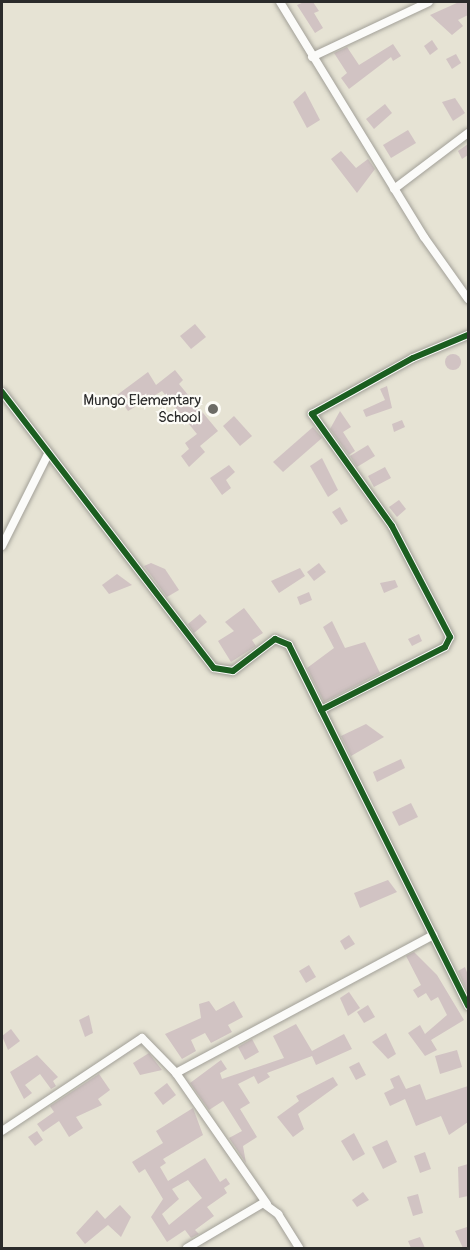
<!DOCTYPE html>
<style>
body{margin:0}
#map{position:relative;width:470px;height:1250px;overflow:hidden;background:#e6e3d4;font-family:Pangolin,sans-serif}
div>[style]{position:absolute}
.building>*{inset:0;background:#d1c3c3}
.round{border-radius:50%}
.roads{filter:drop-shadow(0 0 2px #a2a098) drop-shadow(0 0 2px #a2a098)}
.minor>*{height:8px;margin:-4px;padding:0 4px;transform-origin:4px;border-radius:4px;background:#fbfbf9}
.cycleway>*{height:6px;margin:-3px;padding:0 3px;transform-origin:3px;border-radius:3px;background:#1b5e20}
.dots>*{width:16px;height:16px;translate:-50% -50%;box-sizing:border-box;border:3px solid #fdfcf7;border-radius:50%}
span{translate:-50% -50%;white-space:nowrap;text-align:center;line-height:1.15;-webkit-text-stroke:4.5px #fdfcf7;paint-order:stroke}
.poi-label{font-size:15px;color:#2b2b2b}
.right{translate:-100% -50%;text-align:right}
.frame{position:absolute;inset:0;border:3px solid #2b2b2b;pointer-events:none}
</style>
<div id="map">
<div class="building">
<div style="clip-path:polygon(304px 2px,313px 2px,319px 11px,314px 13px,323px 28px,315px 33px,297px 5px)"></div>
<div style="clip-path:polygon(459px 2px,468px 2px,468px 15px,458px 20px,463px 26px,452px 35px,430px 15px)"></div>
<div style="clip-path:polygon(432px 40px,438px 49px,430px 55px,424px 46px)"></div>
<div style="clip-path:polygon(393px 44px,401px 56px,393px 61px,391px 57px,349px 89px,341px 78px,347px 73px,334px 53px,347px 47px,359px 65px)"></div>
<div style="clip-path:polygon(456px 54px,461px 63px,452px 69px,446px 59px)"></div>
<div style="clip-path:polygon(305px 91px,320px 120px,307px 128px,293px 102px)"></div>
<div style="clip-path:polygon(455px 98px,465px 113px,453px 121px,442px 102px)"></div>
<div style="clip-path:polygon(385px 104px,392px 113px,374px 129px,366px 119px)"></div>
<div style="clip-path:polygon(408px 130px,416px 143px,391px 158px,383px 145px)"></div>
<div style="clip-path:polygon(468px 144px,468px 155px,462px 159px,458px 151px)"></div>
<div style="clip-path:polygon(341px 151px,356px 168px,368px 159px,375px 169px,357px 193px,331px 159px)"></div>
<div style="clip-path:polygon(195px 324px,206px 337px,191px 349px,180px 336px)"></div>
<div class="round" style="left:445px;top:354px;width:16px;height:16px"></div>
<div style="clip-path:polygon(175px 370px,183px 380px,179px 384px,218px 431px,200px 446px,205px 452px,189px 467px,181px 456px,189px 449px,185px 443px,197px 434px,162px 391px,128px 411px,117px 395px,148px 372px,156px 385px)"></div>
<div style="clip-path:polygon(387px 386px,392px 408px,366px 417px,363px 410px,385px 400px,380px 389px)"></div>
<div style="clip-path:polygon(340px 411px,351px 427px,343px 432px,355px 451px,349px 455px,330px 429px)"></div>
<div style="clip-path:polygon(234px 416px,252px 436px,240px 446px,223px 426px)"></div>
<div style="clip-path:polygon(402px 420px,405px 427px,394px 432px,392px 424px)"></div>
<div style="clip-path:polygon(313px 427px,322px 438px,283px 472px,273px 462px)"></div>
<div style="clip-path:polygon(368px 445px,375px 456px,357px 467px,350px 456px)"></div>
<div style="clip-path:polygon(322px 458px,338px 490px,328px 497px,310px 466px)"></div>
<div style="clip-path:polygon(229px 465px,235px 472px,226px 480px,231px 488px,222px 495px,210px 478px)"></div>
<div style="clip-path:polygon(385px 467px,391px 478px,374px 487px,368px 476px)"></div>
<div style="clip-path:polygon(399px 500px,406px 509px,397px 517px,389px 507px)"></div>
<div style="clip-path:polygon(340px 507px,348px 521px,341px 525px,332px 512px)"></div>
<div style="clip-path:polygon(151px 563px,165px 569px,179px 590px,167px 597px,144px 566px)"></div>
<div style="clip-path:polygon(319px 563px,326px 572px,314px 581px,307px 572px)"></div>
<div style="clip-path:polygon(300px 568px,305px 576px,279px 593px,271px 581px)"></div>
<div style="clip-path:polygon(117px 574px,132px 585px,109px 594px,102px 585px)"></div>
<div style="clip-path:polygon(395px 580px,398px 587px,384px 593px,380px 583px)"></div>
<div style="clip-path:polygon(309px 592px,312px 600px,300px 605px,297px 597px)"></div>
<div style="clip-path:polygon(244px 608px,263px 633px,252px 640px,256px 646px,231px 662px,218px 641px,234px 631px,225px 622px)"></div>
<div style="clip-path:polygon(200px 614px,207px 622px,194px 633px,188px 624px)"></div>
<div style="clip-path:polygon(332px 621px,345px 648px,365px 642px,380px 673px,324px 702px,307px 668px,334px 648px,323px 627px)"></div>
<div style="clip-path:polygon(419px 634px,422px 641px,412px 646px,408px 639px)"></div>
<div style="clip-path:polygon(366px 724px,384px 737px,351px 756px,341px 736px)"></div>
<div style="clip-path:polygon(401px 759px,405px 768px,377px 782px,373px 772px)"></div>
<div style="clip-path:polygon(411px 803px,418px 817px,399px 826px,392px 812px)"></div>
<div style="clip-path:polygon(388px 880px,397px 892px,360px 908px,354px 893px)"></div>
<div style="clip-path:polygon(349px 935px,355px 944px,345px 950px,340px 941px)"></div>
<div style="clip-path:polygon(414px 952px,437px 975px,464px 1020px,431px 1040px,437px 1050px,425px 1056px,408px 1033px,420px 1025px,425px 1034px,447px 1015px,438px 997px,431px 1001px,426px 993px,418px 998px,413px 990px,421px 985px,406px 956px)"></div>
<div style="clip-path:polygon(309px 965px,316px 977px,306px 983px,299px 971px)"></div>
<div style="clip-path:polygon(465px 967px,468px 975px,468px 993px,458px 971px)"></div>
<div style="clip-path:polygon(349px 992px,360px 1008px,348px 1016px,340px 998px)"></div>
<div style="clip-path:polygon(209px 1001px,216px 1011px,234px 1001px,243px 1017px,228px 1025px,232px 1032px,211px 1043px,205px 1033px,191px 1040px,196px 1051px,182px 1059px,165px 1034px,201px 1018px,199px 1004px)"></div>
<div style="clip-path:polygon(368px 1005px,375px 1017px,364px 1023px,357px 1012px)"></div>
<div style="clip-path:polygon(89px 1015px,93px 1033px,85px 1037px,79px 1020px)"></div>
<div style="clip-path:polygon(296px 1024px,312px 1051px,344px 1034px,352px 1049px,316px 1065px,312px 1056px,267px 1073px,270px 1077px,258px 1084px,254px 1076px,238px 1084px,250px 1103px,240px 1109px,257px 1137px,243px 1146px,246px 1163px,229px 1138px,242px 1131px,223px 1101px,209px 1110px,190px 1083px,221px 1060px,227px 1069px,220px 1073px,222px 1079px,284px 1058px,273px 1036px)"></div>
<div style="clip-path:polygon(11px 1029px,20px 1041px,8px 1050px,2px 1036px)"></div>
<div style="clip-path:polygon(386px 1033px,396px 1054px,388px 1059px,372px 1042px)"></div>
<div style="clip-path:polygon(252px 1039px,259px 1052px,245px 1060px,238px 1047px)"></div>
<div style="clip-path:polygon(457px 1050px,462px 1067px,440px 1074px,435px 1056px)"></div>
<div style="clip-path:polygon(149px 1053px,162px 1070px,140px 1075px,133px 1063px)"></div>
<div style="clip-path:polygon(37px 1055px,58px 1077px,53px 1081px,56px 1086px,51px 1089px,40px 1074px,25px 1085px,32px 1093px,24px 1099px,10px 1072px)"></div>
<div style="clip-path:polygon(359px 1062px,366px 1075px,356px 1080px,349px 1067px)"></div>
<div style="clip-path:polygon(99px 1074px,110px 1090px,98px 1099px,102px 1105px,76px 1117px,83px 1128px,69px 1137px,59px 1121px,43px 1132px,37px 1124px,54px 1112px,50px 1106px)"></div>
<div style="clip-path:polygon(399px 1075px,406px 1089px,420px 1084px,426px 1100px,468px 1086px,468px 1122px,449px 1135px,441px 1116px,416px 1126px,405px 1099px,390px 1106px,384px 1093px,394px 1088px,390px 1079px)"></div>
<div style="clip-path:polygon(333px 1077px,338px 1085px,298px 1114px,304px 1129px,293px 1137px,277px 1117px,299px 1101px,296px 1096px)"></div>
<div style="clip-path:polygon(167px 1083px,176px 1095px,163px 1105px,154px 1093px)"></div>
<div style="clip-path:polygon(evenodd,193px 1108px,203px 1135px,163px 1159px,166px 1163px,160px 1167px,168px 1181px,205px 1158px,220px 1182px,226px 1178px,230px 1184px,224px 1188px,227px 1193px,207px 1207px,214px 1216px,195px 1230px,199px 1234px,191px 1238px,185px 1230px,167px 1242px,151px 1217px,163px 1199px,145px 1169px,139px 1173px,132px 1162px,163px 1143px,156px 1131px,193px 1108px,188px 1180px,202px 1198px,169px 1225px,162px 1214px,179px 1199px,172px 1189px,188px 1180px)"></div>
<div style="clip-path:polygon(37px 1131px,43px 1140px,35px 1146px,28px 1137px)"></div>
<div style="clip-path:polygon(354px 1133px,365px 1154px,353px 1161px,341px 1141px)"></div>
<div style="clip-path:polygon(387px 1140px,397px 1162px,383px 1169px,372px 1147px)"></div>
<div style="clip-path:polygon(425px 1152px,431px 1169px,420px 1173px,414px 1156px)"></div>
<div style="clip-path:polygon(468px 1164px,468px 1196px,459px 1198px,458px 1167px)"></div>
<div style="clip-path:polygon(363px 1192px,369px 1200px,357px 1207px,352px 1200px)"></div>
<div style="clip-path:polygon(418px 1194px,423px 1213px,413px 1216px,407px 1197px)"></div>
<div style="clip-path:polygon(120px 1205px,131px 1217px,121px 1237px,108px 1225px,85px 1244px,76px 1233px,97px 1210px,105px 1219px)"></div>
<div style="clip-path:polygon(467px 1227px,468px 1248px,463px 1248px,455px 1231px)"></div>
<div style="clip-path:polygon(420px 1237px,425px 1248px,411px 1248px,408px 1241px)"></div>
</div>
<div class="roads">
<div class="minor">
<div style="left:280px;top:2px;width:276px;rotate:58.5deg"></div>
<div style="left:424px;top:237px;width:76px;rotate:54.6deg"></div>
<div style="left:312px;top:57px;width:129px;rotate:-25.2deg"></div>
<div style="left:394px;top:189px;width:93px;rotate:-37.1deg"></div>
<div style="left:2px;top:392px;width:348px;rotate:52.5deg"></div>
<div style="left:214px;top:668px;width:19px;rotate:9deg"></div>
<div style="left:233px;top:671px;width:53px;rotate:-37.3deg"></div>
<div style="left:275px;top:639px;width:15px;rotate:23deg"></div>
<div style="left:289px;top:645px;width:403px;rotate:63.6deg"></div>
<div style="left:2px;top:546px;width:103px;rotate:-63.4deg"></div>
<div style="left:321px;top:710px;width:139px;rotate:-26.9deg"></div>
<div style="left:445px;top:647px;width:11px;rotate:-63deg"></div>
<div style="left:450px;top:637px;width:125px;rotate:-117.6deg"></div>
<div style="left:392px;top:526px;width:138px;rotate:-125.5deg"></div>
<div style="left:312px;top:414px;width:115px;rotate:-29deg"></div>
<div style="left:413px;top:358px;width:60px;rotate:-22.7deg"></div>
<div style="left:2px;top:1131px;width:168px;rotate:-33.6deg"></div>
<div style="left:142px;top:1038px;width:49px;rotate:45.8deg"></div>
<div style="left:267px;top:1204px;width:160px;rotate:-124.8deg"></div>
<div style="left:176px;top:1073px;width:292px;rotate:-28.2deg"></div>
<div style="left:187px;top:1248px;width:88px;rotate:-30.6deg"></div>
<div style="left:263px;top:1203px;width:19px;rotate:36deg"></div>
<div style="left:278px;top:1214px;width:40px;rotate:58deg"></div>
</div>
</div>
<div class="cycleway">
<div style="left:2px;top:392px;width:348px;rotate:52.5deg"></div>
<div style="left:214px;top:668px;width:19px;rotate:9deg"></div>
<div style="left:233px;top:671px;width:53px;rotate:-37.3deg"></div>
<div style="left:275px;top:639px;width:15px;rotate:23deg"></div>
<div style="left:289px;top:645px;width:403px;rotate:63.6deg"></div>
<div style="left:321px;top:710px;width:139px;rotate:-26.9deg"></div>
<div style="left:445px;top:647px;width:11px;rotate:-63deg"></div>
<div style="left:450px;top:637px;width:125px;rotate:-117.6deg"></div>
<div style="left:392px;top:526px;width:138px;rotate:-125.5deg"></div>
<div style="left:312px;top:414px;width:115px;rotate:-29deg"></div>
<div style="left:413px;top:358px;width:60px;rotate:-22.7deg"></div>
</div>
<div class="dots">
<div style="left:213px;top:409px;background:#6c6b66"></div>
</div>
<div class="poi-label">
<span class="right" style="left:201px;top:409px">Mungo Elementary<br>School</span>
</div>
<div class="frame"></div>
</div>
